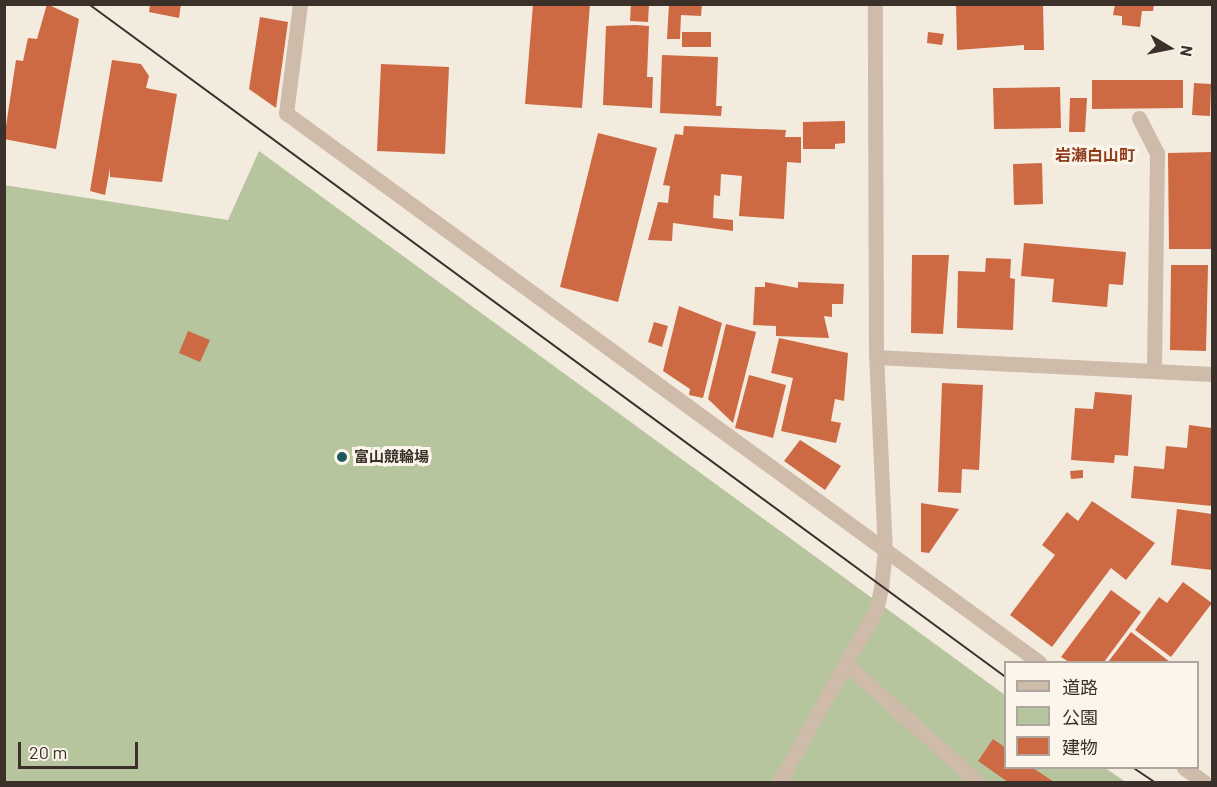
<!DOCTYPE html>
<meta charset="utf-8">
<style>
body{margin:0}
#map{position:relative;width:1217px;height:787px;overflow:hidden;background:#f4ebdf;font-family:Barlow,"Noto Sans JP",sans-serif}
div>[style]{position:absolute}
.green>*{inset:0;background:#b6c59d}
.building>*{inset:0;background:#cd6a44}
.minor>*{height:15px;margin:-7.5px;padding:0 7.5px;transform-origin:7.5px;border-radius:7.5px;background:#cebbaa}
.tram>*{height:1.5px;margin:-0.75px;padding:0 0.75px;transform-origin:0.75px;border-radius:0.75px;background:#3b302a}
.dots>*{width:16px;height:16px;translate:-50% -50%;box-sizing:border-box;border:3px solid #fbf5ec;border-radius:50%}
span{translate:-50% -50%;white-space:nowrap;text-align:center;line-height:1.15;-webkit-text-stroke:6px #fbf5ec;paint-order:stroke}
.poi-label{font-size:15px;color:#3b302a;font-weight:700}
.left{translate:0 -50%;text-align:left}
.neighbourhood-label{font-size:16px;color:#8f3c1d;font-weight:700}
.frame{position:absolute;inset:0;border:6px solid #3b302a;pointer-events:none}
.legend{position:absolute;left:1004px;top:661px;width:195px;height:108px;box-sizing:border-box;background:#fbf5ec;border:2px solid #aea69e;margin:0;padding:8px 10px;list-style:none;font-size:18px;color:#3b302a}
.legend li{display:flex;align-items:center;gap:12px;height:30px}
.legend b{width:30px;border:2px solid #aea69e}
.north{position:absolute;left:1139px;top:18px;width:60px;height:60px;-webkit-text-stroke:4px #fbf5ec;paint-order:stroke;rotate:100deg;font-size:16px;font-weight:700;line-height:24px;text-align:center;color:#3b302a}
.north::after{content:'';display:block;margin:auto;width:21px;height:27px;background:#3b302a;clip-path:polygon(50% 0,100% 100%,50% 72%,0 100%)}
.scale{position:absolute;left:18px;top:742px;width:120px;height:27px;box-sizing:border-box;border:3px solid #3b302a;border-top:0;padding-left:8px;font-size:18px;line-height:21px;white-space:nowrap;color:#3b302a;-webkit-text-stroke:4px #fbf5ec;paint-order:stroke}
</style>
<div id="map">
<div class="green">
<div style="clip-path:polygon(259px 151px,1005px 695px,1006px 768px,1105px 768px,1126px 782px,5px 782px,4px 185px,228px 220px)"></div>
</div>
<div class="building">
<div style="clip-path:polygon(47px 4px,79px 19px,56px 149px,4px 139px,16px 60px,23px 61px,28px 38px,37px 39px)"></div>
<div style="clip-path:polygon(150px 4px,181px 4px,179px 18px,149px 12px)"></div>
<div style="clip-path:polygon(533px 4px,590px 4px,582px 108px,525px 104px)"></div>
<div style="clip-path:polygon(631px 4px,649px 4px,648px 22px,630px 21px)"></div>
<div style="clip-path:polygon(669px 4px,702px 4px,701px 16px,681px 15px,680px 39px,667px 39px)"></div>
<div style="clip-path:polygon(956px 4px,1043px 4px,1044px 50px,1024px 50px,1024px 45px,957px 50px)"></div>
<div style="clip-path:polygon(1115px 4px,1154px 4px,1153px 11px,1142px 11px,1140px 27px,1122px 25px,1122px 16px,1113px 15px)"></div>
<div style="clip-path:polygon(260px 17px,288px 22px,276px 108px,249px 89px)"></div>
<div style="clip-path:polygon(635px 25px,649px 26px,647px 77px,653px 77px,652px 108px,603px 105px,606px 26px)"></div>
<div style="clip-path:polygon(682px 32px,711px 32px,711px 47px,682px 47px)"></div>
<div style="clip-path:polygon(928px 32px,944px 34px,942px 45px,927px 43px)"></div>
<div style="clip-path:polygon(662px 55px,718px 57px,716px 106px,722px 106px,721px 116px,660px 113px)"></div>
<div style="clip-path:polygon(112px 60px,141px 64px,149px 76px,146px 88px,177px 94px,162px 182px,110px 177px,110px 168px,105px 195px,90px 191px)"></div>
<div style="clip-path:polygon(381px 64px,449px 67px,445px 154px,377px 151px)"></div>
<div style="clip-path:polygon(1092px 80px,1183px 80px,1183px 108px,1092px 109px)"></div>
<div style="clip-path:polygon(1194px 83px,1211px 84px,1210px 116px,1192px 115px)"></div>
<div style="clip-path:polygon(1060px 87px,1061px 128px,994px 129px,993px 88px)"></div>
<div style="clip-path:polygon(1070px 98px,1087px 98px,1085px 132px,1069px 132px)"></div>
<div style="clip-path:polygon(845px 121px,845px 143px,835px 144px,835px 149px,803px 149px,803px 122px)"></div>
<div style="clip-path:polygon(684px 126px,786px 130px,785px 137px,801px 137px,801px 163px,787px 162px,784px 219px,739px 216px,742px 176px,721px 174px,720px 196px,714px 195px,713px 218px,733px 220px,733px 231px,673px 223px,672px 241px,648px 240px,658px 202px,668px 203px,670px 186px,663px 185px,675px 134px,683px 135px)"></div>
<div style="clip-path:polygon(598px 133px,657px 148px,618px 302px,560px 287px)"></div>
<div style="clip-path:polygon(1212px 152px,1212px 249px,1169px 249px,1168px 153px)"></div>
<div style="clip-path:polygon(1042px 163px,1043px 204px,1014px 205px,1013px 164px)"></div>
<div style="clip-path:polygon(1024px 243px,1126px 252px,1123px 285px,1109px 284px,1107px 307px,1052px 302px,1054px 279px,1021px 276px)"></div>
<div style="clip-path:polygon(912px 255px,949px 255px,943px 334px,911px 333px)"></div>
<div style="clip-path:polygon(986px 258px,1011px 259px,1010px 278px,1015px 279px,1013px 330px,957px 328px,958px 271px,985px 272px)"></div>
<div style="clip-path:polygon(1171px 265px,1208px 265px,1206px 351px,1170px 350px)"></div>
<div style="clip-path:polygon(765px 282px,798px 288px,798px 282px,844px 284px,843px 304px,832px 304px,832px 317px,824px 316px,829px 338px,776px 336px,776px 326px,753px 325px,755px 287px,765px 287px)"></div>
<div style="clip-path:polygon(679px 306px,722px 323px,703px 398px,689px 395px,690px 389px,663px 371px)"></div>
<div style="clip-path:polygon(654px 322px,668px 326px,662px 347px,648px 342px)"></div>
<div style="clip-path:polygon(726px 324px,756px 332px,733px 423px,708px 399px)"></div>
<div style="clip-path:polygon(188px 331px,210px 340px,200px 362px,179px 353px)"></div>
<div style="clip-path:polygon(779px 338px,848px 353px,844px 401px,835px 399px,831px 421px,841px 423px,836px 443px,781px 431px,793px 378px,771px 373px)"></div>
<div style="clip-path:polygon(749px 375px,786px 385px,773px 438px,735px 428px)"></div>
<div style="clip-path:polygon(942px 383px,983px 385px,979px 470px,962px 469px,961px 493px,938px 492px)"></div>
<div style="clip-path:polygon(1095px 392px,1132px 395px,1128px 456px,1115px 455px,1114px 463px,1071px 460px,1075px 408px,1093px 409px)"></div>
<div style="clip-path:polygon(1189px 425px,1212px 428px,1212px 506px,1131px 498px,1134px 466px,1164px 469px,1166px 446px,1187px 448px)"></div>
<div style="clip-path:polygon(800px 440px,841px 466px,825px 490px,784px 461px)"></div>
<div style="clip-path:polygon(1083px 470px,1083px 478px,1071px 479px,1070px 471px)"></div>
<div style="clip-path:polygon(1092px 501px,1155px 543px,1126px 580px,1111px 568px,1052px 647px,1010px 615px,1055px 555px,1042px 545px,1067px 512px,1078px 521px)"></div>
<div style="clip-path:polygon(921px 503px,959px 509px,929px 553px,921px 552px)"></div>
<div style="clip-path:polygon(1177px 509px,1212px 514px,1212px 570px,1171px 565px)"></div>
<div style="clip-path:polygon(1183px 582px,1212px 603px,1171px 657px,1135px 630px,1159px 597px,1167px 603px)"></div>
<div style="clip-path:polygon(1111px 590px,1141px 612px,1104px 662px,1069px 662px,1061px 657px)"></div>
<div style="clip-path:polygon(1131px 632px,1170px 662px,1108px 662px)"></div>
<div style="clip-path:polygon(993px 739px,1006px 748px,1006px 768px,1033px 768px,1054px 782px,1008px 782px,978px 761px)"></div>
</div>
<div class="minor">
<div style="left:300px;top:4px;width:110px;rotate:97.3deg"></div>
<div style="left:286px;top:113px;width:932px;rotate:36.1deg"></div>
<div style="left:1139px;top:118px;width:39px;rotate:63deg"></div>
<div style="left:1157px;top:153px;width:218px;rotate:90.8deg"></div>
<div style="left:876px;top:357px;width:336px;rotate:2.9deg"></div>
<div style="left:847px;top:665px;width:176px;rotate:41.8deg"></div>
<div style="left:1184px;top:768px;width:24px;rotate:35deg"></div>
<div style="left:779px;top:782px;width:197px;rotate:-60.6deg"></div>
<div style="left:876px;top:610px;width:23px;rotate:-77deg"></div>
<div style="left:881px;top:588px;width:36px;rotate:-84deg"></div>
<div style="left:885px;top:552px;width:195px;rotate:-92.6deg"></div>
<div style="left:876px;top:357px;width:353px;rotate:-90.2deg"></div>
</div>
<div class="tram">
<div style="left:89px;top:4px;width:1137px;rotate:36.28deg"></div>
<div style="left:1134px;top:768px;width:25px;rotate:34deg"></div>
</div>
<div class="dots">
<div style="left:342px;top:457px;background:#1c595f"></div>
</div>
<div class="poi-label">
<span class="left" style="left:354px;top:457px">富山競輪場</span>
</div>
<div class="neighbourhood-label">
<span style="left:1095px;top:155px">岩瀬白山町</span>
</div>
<div class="frame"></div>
<ul class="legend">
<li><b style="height:8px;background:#cebbaa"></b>道路</li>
<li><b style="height:16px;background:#b6c59d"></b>公園</li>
<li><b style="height:16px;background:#cd6a44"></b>建物</li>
</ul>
<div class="north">N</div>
<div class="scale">20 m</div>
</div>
